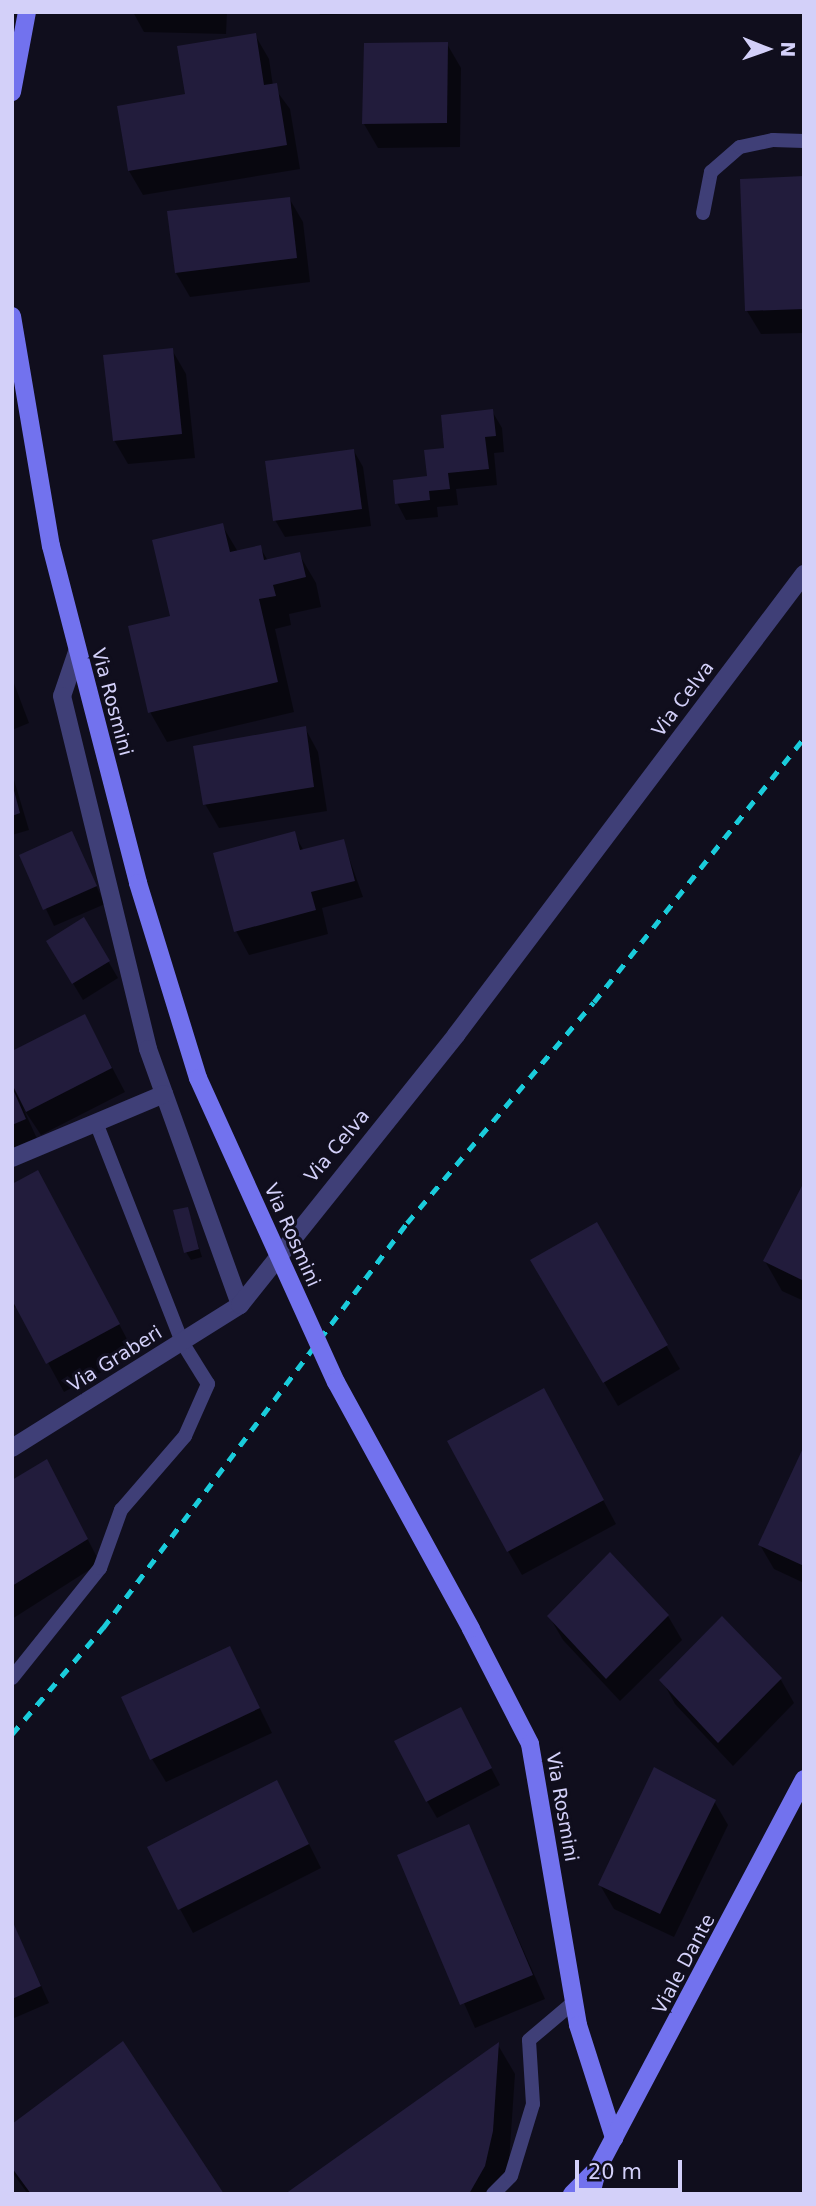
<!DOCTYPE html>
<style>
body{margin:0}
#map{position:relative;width:816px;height:2206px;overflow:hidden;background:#100e1d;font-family:"DejaVu Sans",sans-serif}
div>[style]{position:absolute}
.shadow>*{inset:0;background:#0007}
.building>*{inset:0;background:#221c3c}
.lane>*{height:14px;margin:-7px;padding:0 7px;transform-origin:7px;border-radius:7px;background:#3f3f77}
.street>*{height:18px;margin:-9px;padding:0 9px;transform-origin:9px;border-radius:9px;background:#3f3f77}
.secondary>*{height:18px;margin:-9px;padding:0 9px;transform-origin:9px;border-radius:9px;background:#7272ee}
.rail>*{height:5px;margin-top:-2.5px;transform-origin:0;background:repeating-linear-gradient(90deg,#1accdb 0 10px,transparent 0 19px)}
.secondary-bridge>*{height:18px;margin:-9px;padding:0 9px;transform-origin:9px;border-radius:9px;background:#7272ee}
span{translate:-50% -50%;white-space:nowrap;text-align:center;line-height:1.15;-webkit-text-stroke:6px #100e1d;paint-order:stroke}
.street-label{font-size:19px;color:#d3d0f9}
.frame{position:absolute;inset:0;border:14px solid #d3d0f9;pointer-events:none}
.north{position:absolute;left:732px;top:14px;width:70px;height:70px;-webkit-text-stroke:5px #100e1d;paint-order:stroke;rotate:91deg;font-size:19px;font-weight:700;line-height:28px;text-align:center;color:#d3d0f9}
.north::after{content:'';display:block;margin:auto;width:24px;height:32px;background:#d3d0f9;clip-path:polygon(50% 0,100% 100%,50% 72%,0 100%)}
.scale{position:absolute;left:575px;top:2160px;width:107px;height:32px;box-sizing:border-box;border:4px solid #d3d0f9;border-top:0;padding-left:9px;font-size:21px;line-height:24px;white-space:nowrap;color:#d3d0f9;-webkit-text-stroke:5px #100e1d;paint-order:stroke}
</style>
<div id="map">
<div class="shadow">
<div style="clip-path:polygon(133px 12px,227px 12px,226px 34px,144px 32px)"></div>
<div style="clip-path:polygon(319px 12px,432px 12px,320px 15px)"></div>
<div style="clip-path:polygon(255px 35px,269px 59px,273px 86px,290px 109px,300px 169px,143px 195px,129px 171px,187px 96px)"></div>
<div style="clip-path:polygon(447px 44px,461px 68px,460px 147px,378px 148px,364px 124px)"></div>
<div style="clip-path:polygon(804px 178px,804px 333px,761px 334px,747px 311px)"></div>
<div style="clip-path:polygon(289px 198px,303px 222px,310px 282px,190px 297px,176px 273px)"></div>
<div style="clip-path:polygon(172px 350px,186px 374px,195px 458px,128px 464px,114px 440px)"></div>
<div style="clip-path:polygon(492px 411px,502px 428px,504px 452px,494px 453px,497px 485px,456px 489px,458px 505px,437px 507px,438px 517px,406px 520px,397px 503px,429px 478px,446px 449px)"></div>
<div style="clip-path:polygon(354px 451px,363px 467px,371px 526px,285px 537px,275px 520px)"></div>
<div style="clip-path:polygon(222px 525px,238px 552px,260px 547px,268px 561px,299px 554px,316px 583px,321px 607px,289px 614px,291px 625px,275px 629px,294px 712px,167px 742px,150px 712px,172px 617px)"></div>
<div style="clip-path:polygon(12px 678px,29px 723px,12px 730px)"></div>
<div style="clip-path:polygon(305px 728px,318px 752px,327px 811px,219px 828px,205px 804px)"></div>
<div style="clip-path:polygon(12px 773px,29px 830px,12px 835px)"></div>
<div style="clip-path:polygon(71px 834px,105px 904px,54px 926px,21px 856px)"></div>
<div style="clip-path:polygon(294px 834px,304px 851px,343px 841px,363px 897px,322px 908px,328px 934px,249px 955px,236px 931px)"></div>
<div style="clip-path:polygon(84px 920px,118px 978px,83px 1000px,48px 942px)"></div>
<div style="clip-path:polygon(85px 1016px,125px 1092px,41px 1135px,23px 1108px,39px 1143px,12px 1155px,12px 1053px)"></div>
<div style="clip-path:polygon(12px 1186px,54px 1202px,135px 1354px,64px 1392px,17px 1306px,12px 1309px)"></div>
<div style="clip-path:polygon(804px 1186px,804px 1301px,782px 1291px,765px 1261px)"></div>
<div style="clip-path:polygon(187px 1209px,202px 1257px,191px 1260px,186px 1252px)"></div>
<div style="clip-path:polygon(596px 1224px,680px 1369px,618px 1406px,532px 1260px)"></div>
<div style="clip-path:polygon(557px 1414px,616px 1524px,522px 1575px,508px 1551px)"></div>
<div style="clip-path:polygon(804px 1450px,804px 1583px,774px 1569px,760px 1545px)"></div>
<div style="clip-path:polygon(47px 1461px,100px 1563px,12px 1619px,12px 1482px)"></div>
<div style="clip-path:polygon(549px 1616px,668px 1616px,682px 1640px,620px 1701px,563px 1640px)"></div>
<div style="clip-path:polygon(722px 1619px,781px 1680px,794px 1703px,733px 1766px,675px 1704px,662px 1680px)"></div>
<div style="clip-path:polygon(230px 1648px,272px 1733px,166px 1782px,152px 1759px)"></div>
<div style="clip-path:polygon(469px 1726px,500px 1785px,437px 1818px,427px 1801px)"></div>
<div style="clip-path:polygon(714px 1801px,728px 1825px,674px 1937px,614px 1909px,600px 1885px)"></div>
<div style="clip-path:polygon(290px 1806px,321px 1868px,193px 1933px,180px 1909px)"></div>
<div style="clip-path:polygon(468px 1826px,545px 1999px,475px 2028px,399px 1856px)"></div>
<div style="clip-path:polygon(12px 1922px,49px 2003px,12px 2019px)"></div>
<div style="clip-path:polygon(498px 2045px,515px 2074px,509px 2162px,502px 2194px,288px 2194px)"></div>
<div style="clip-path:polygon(12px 2126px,222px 2194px,28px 2194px,12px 2172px)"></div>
</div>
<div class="building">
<div style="clip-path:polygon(256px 33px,264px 85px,277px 83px,287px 145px,128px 171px,117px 106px,185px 94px,177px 46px)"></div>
<div style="clip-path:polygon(448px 42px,447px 123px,362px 124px,364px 43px)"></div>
<div style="clip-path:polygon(804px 176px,804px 309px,745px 311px,740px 179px)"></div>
<div style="clip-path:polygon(290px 197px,297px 258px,175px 273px,167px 211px)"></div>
<div style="clip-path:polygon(173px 348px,182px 434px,113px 441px,103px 355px)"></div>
<div style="clip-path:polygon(493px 409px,496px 436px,485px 437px,489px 469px,448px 473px,450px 489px,429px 491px,430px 500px,395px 504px,393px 480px,427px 476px,424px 450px,444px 448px,441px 415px)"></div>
<div style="clip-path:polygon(354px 449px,362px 509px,273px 521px,265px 461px)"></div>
<div style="clip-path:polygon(223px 523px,230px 552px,261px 545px,264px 560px,300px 552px,306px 577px,273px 585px,276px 596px,259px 599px,278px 682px,148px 713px,128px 626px,170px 616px,152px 540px)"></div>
<div style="clip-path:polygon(306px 726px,314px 787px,203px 805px,193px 746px)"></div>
<div style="clip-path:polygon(13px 787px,20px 813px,12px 816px,12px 788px)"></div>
<div style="clip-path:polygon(72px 831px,97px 886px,43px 910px,19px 855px)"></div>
<div style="clip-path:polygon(295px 831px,300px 850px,344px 839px,355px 881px,311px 892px,316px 910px,234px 932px,213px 853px)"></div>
<div style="clip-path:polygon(84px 917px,110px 961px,72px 984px,46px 941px)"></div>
<div style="clip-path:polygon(85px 1014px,112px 1068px,26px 1112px,12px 1084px,12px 1051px)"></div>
<div style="clip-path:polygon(12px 1087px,26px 1119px,12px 1125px)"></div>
<div style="clip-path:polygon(38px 1170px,120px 1324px,46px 1364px,12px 1300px,12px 1184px)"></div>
<div style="clip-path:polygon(804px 1182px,804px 1281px,763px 1261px)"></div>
<div style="clip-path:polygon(188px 1207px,199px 1249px,184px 1253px,173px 1210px)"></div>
<div style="clip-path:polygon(597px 1222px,668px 1345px,603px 1383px,530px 1260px)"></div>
<div style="clip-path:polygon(544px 1388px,604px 1500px,507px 1552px,447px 1441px)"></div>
<div style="clip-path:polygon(804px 1446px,804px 1566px,758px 1545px)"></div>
<div style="clip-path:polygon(47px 1459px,88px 1539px,12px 1586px,12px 1480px)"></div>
<div style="clip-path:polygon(610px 1552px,669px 1615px,606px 1679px,547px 1616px)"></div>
<div style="clip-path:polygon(722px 1616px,782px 1678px,718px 1743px,659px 1680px)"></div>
<div style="clip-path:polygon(230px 1646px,260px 1708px,150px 1760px,121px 1697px)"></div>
<div style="clip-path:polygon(461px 1707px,492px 1768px,426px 1802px,394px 1741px)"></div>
<div style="clip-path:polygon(654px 1767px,716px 1800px,660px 1914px,598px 1885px)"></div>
<div style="clip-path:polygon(277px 1780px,309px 1844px,178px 1910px,147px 1847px)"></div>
<div style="clip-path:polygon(469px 1824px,533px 1975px,460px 2005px,397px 1855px)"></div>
<div style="clip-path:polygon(12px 1920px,41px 1986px,12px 1999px)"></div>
<div style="clip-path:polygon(123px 2041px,224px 2194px,31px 2194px,12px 2168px,12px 2124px)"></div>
<div style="clip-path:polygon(499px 2042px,493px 2131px,485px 2166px,469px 2194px,285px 2194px)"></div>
</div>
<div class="lane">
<div style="left:703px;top:213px;width:42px;rotate:-79deg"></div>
<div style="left:711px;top:172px;width:38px;rotate:-41deg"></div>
<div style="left:740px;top:147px;width:34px;rotate:-12deg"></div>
<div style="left:773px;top:140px;width:31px;rotate:2deg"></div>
<div style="left:12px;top:1678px;width:141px;rotate:-51.3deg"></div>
<div style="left:100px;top:1568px;width:62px;rotate:-70.1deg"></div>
<div style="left:121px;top:1510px;width:98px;rotate:-49.1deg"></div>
<div style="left:185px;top:1436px;width:57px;rotate:-66.1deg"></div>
<div style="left:208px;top:1384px;width:49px;rotate:-121.8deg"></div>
<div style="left:182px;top:1342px;width:236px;rotate:-111.4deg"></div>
<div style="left:493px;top:2194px;width:25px;rotate:-45deg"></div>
<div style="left:511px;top:2176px;width:75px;rotate:-73deg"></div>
<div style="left:533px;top:2104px;width:64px;rotate:-93.6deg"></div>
<div style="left:529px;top:2040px;width:59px;rotate:-40.2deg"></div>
</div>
<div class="street">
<div style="left:77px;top:652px;width:46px;rotate:108.8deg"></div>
<div style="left:62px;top:696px;width:363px;rotate:76.3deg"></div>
<div style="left:148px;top:1049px;width:272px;rotate:70.2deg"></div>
<div style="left:12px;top:1158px;width:165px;rotate:-22.8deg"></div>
<div style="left:12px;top:1448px;width:269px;rotate:-32.1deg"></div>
<div style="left:240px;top:1305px;width:346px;rotate:-51.3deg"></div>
<div style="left:456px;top:1035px;width:578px;rotate:-52.95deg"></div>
</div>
<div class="secondary">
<div style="left:12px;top:92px;width:81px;rotate:-79.4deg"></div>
<div style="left:12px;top:316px;width:233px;rotate:80.4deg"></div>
<div style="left:51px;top:546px;width:348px;rotate:75.5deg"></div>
<div style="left:138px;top:883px;width:204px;rotate:72.9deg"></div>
<div style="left:471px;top:1629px;width:129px;rotate:62.8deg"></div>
<div style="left:530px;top:1744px;width:285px;rotate:80.3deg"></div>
<div style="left:578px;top:2025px;width:119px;rotate:72.3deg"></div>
<div style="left:572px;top:2194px;width:34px;rotate:-45deg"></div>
<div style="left:591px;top:2194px;width:27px;rotate:-75deg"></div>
<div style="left:598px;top:2168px;width:440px;rotate:-62.1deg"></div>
</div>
<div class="rail">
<div style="left:12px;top:1734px;width:140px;rotate:-49.4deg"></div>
<div style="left:103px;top:1628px;width:506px;rotate:-53.11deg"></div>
<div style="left:407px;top:1223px;width:289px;rotate:-49.8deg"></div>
<div style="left:594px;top:1002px;width:337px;rotate:-51.5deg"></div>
</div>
<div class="secondary-bridge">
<div style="left:198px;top:1078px;width:334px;rotate:65.6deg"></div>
<div style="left:336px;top:1382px;width:281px;rotate:61.3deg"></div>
</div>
<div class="street-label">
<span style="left:683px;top:699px;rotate:-53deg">Via Celva</span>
<span style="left:112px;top:702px;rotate:75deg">Via Rosmini</span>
<span style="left:337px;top:1146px;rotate:-50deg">Via Celva</span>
<span style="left:292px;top:1235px;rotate:66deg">Via Rosmini</span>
<span style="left:115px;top:1359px;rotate:-32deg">Via Graberi</span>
<span style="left:562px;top:1807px;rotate:80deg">Via Rosmini</span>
<span style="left:684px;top:1964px;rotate:-62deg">Viale Dante</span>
</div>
<div class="frame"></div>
<div class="north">N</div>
<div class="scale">20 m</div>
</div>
